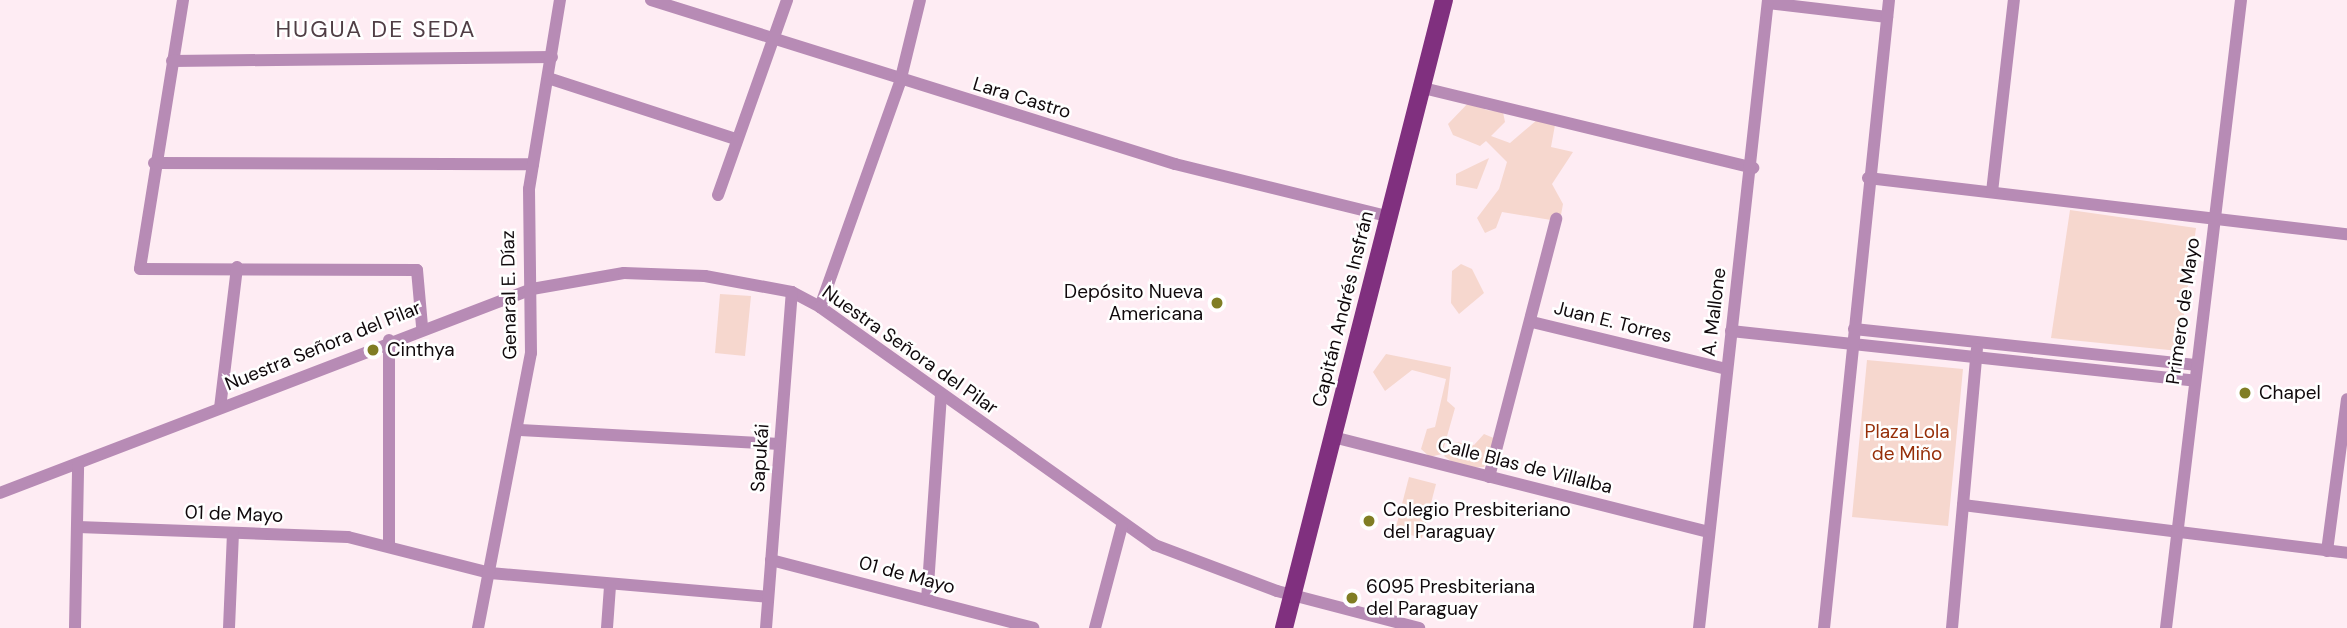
<!DOCTYPE html>
<meta charset="utf-8">
<style>
body{margin:0}
#map{position:relative;width:2347px;height:628px;overflow:hidden;background:#feecf3;font-family:"DM Sans",sans-serif}
div>[style]{position:absolute}
.green>*{inset:0;background:#f6d7ce}
.minor>*{height:12px;margin:-6px;padding:0 6px;transform-origin:6px;border-radius:6px;background:#b78bb5}
.primary>*{height:18px;margin:-9px;padding:0 9px;transform-origin:9px;border-radius:9px;background:#80307f}
.dots>*{width:19px;height:19px;translate:-50% -50%;box-sizing:border-box;border:4px solid #fff;border-radius:50%}
span{translate:-50% -50%;white-space:nowrap;text-align:center;line-height:1.15;-webkit-text-stroke:5px #fff;paint-order:stroke}
.street-label{font-size:19px;color:#10090c}
.poi-label{font-size:19px;color:#10090c}
.right{translate:-100% -50%;text-align:right}
.left{translate:0 -50%;text-align:left}
.park-label{font-size:19px;color:#962f09}
.quarter-label{font-size:23px;color:#503e45;letter-spacing:2px}
</style>
<div id="map">
<div class="green">
<div style="clip-path:polygon(1473px 98px,1486px 110px,1503px 112px,1505px 122px,1491px 136px,1510px 143px,1537px 120px,1555px 125px,1551px 147px,1573px 152px,1552px 184px,1563px 204px,1561px 215px,1551px 220px,1502px 212px,1496px 228px,1485px 233px,1477px 218px,1499px 189px,1507px 162px,1486px 141px,1480px 146px,1453px 135px,1448px 124px)"></div>
<div style="clip-path:polygon(1489px 158px,1477px 189px,1456px 185px,1456px 174px)"></div>
<div style="clip-path:polygon(2070px 210px,2196px 228px,2179px 351px,2051px 338px)"></div>
<div style="clip-path:polygon(1461px 264px,1472px 269px,1484px 293px,1459px 314px,1451px 303px,1452px 271px)"></div>
<div style="clip-path:polygon(720px 294px,751px 296px,745px 356px,715px 353px)"></div>
<div style="clip-path:polygon(1386px 354px,1451px 367px,1447px 401px,1455px 408px,1442px 454px,1430px 457px,1421px 449px,1427px 429px,1435px 427px,1446px 379px,1412px 370px,1385px 391px,1373px 372px)"></div>
<div style="clip-path:polygon(1867px 360px,1963px 369px,1948px 526px,1852px 517px)"></div>
<div style="clip-path:polygon(1484px 434px,1496px 439px,1484px 467px,1461px 468px,1444px 456px,1456px 442px,1474px 445px)"></div>
<div style="clip-path:polygon(1409px 477px,1436px 484px,1422px 538px,1395px 531px)"></div>
</div>
<div class="minor">
<div style="left:183px;top:0;width:272px;rotate:99.1deg"></div>
<div style="left:140px;top:269px;width:277px;rotate:0.2deg"></div>
<div style="left:417px;top:270px;width:56px;rotate:84.9deg"></div>
<div style="left:651px;top:0;width:549px;rotate:17.38deg"></div>
<div style="left:1175px;top:164px;width:218px;rotate:13.8deg"></div>
<div style="left:1768px;top:3px;width:120px;rotate:6.7deg"></div>
<div style="left:172px;top:61px;width:380px;rotate:-0.6deg"></div>
<div style="left:548px;top:78px;width:198px;rotate:18deg"></div>
<div style="left:1419px;top:87px;width:344px;rotate:13.6deg"></div>
<div style="left:154px;top:163px;width:379px;rotate:0.2deg"></div>
<div style="left:1868px;top:178px;width:482px;rotate:6.7deg"></div>
<div style="left:1992px;top:192px;width:193px;rotate:-83.5deg"></div>
<div style="left:718px;top:195px;width:207px;rotate:-70.5deg"></div>
<div style="left:820px;top:307px;width:239px;rotate:-70.4deg"></div>
<div style="left:900px;top:82px;width:84px;rotate:-76.3deg"></div>
<div style="left:1532px;top:322px;width:200px;rotate:13.6deg"></div>
<div style="left:1854px;top:329px;width:343px;rotate:6deg"></div>
<div style="left:1731px;top:331px;width:465px;rotate:6.1deg"></div>
<div style="left:389px;top:340px;width:204px;rotate:90deg"></div>
<div style="left:220px;top:408px;width:142px;rotate:-83.1deg"></div>
<div style="left:520px;top:430px;width:260px;rotate:3.1deg"></div>
<div style="left:1333px;top:437px;width:387px;rotate:14.2deg"></div>
<div style="left:1489px;top:477px;width:267px;rotate:-75.4deg"></div>
<div style="left:0;top:493px;width:570px;rotate:-20.98deg"></div>
<div style="left:532px;top:289px;width:93px;rotate:-9.9deg"></div>
<div style="left:624px;top:273px;width:81px;rotate:2.1deg"></div>
<div style="left:705px;top:276px;width:88px;rotate:10.4deg"></div>
<div style="left:792px;top:292px;width:32px;rotate:28deg"></div>
<div style="left:820px;top:307px;width:411px;rotate:35.4deg"></div>
<div style="left:1155px;top:545px;width:130px;rotate:20.7deg"></div>
<div style="left:1277px;top:591px;width:147px;rotate:14.6deg"></div>
<div style="left:1963px;top:505px;width:387px;rotate:7.1deg"></div>
<div style="left:78px;top:527px;width:270px;rotate:2.1deg"></div>
<div style="left:348px;top:537px;width:146px;rotate:14.2deg"></div>
<div style="left:490px;top:573px;width:279px;rotate:4.9deg"></div>
<div style="left:2327px;top:551px;width:153px;rotate:-82.5deg"></div>
<div style="left:771px;top:560px;width:271px;rotate:14.5deg"></div>
<div style="left:927px;top:600px;width:206px;rotate:-86.1deg"></div>
<div style="left:75px;top:628px;width:163px;rotate:-88.9deg"></div>
<div style="left:229px;top:628px;width:94px;rotate:-87.6deg"></div>
<div style="left:478px;top:628px;width:280px;rotate:-79.1deg"></div>
<div style="left:531px;top:353px;width:164px;rotate:-90.7deg"></div>
<div style="left:529px;top:189px;width:192px;rotate:-80.7deg"></div>
<div style="left:607px;top:628px;width:42px;rotate:-85.9deg"></div>
<div style="left:766px;top:628px;width:337px;rotate:-85.6deg"></div>
<div style="left:1095px;top:628px;width:106px;rotate:-75.2deg"></div>
<div style="left:1699px;top:628px;width:632px;rotate:-83.73deg"></div>
<div style="left:1824px;top:628px;width:631px;rotate:-84.09deg"></div>
<div style="left:1952px;top:628px;width:280px;rotate:-84.9deg"></div>
<div style="left:2166px;top:628px;width:632px;rotate:-83.19deg"></div>
</div>
<div class="primary">
<div style="left:1284px;top:628px;width:648px;rotate:-75.71deg"></div>
</div>
<div class="dots">
<div style="left:1217px;top:303px;background:#807d24"></div>
<div style="left:373px;top:350px;background:#807d24"></div>
<div style="left:2245px;top:393px;background:#807d24"></div>
<div style="left:1369px;top:521px;background:#807d24"></div>
<div style="left:1352px;top:598px;background:#807d24"></div>
</div>
<div class="street-label">
<span style="left:1022px;top:98px;rotate:17deg">Lara Castro</span>
<span style="left:509px;top:295px;rotate:-91deg">Genaral E. Díaz</span>
<span style="left:1343px;top:309px;rotate:-76deg">Capitán Andrés Insfrán</span>
<span style="left:2183px;top:311px;rotate:-82deg">Primero de Mayo</span>
<span style="left:1714px;top:312px;rotate:-83deg">A. Mallone</span>
<span style="left:1613px;top:322px;rotate:14deg">Juan E. Torres</span>
<span style="left:323px;top:346px;rotate:-22deg">Nuestra Señora del Pilar</span>
<span style="left:910px;top:350px;rotate:35deg">Nuestra Señora del Pilar</span>
<span style="left:760px;top:458px;rotate:-86deg">Sapukái</span>
<span style="left:1525px;top:466px;rotate:14deg">Calle Blas de Villalba</span>
<span style="left:234px;top:514px;rotate:2deg">01 de Mayo</span>
<span style="left:907px;top:575px;rotate:15deg">01 de Mayo</span>
</div>
<div class="poi-label">
<span class="right" style="left:1203px;top:303px">Depósito Nueva<br>Americana</span>
<span class="left" style="left:387px;top:350px">Cinthya</span>
<span class="left" style="left:2259px;top:393px">Chapel</span>
<span class="left" style="left:1383px;top:521px">Colegio Presbiteriano<br>del Paraguay</span>
<span class="left" style="left:1366px;top:598px">6095 Presbiteriana<br>del Paraguay</span>
</div>
<div class="park-label">
<span style="left:1907px;top:443px">Plaza Lola<br>de Miño</span>
</div>
<div class="quarter-label">
<span style="left:376px;top:29px">HUGUA DE SEDA</span>
</div>
</div>
